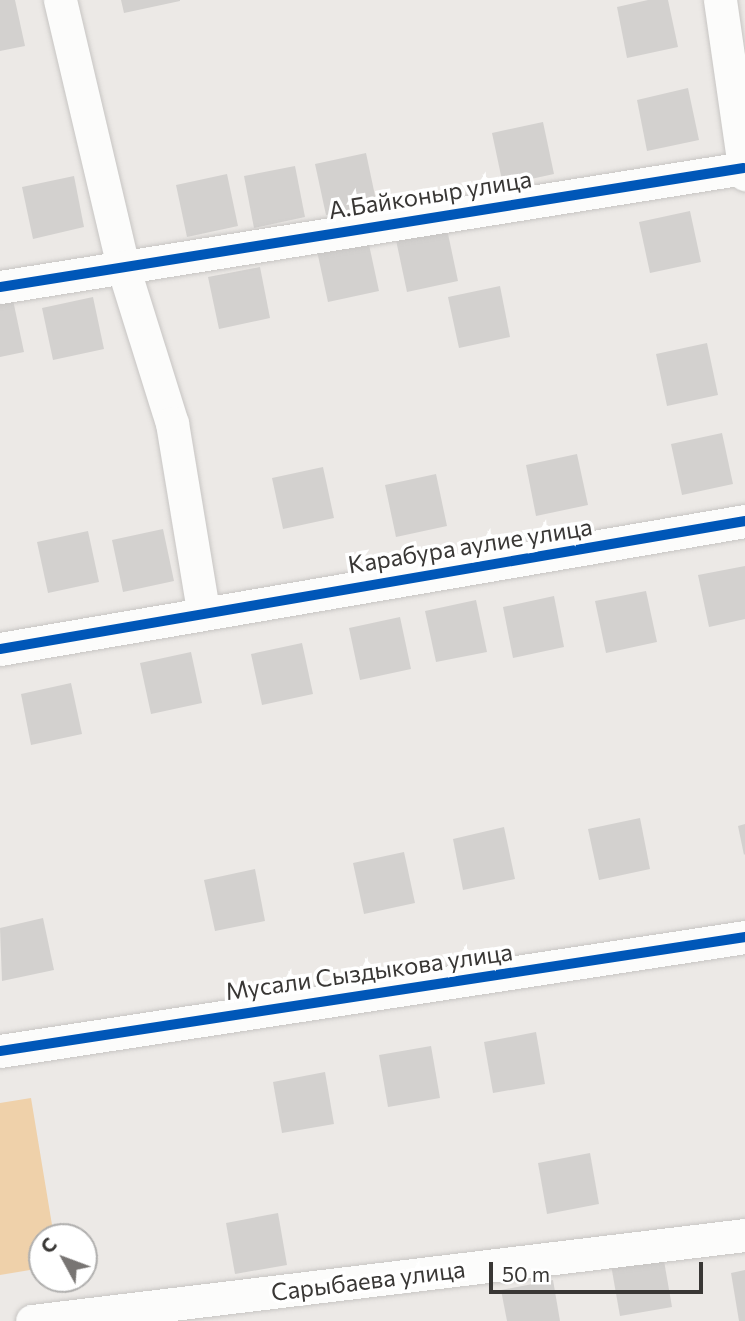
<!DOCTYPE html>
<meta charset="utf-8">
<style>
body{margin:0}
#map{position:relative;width:745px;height:1321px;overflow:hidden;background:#ece9e6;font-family:Commissioner,sans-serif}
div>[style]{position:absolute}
.green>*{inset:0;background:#efd1aa}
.building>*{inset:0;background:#d3d1cf}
.roads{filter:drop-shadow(0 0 2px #c7c5c3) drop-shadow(0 0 2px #c7c5c3)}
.minor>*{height:33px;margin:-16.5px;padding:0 16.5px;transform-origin:16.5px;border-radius:16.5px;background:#fcfcfb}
.cycleway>*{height:10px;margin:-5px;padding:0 5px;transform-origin:5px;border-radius:5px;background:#0057b8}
span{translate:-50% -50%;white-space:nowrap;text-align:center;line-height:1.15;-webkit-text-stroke:7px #fff;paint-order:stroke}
.street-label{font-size:24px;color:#393735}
.north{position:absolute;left:28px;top:1223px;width:70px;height:70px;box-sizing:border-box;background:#fff;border:2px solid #b0afae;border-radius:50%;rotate:311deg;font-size:19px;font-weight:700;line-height:28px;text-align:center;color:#393735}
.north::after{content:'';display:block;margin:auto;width:24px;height:32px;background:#787573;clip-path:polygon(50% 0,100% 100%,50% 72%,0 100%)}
.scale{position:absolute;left:489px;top:1262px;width:214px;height:32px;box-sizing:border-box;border:4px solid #393735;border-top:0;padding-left:9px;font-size:21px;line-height:24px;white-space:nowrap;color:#393735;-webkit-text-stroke:5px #fff;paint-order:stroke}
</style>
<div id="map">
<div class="green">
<div style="clip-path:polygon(31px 1098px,54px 1237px,42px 1237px,42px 1268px,0 1275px,0 1103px)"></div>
</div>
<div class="building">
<div style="clip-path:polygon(0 0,15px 0,25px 46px,0 51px)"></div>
<div style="clip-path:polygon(121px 0,180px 0,180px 1px,124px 13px)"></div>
<div style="clip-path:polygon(648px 0,668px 0,678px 47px,627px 58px,617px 7px)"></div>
<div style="clip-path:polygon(688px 88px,699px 140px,647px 151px,637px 100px)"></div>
<div style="clip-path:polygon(543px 122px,554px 174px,503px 185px,492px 133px)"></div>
<div style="clip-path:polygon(366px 153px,377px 205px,326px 215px,315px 164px)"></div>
<div style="clip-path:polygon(295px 166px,305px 217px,254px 228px,244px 176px)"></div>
<div style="clip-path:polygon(227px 174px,238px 226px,187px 237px,176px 185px)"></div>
<div style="clip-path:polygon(74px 176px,84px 227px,33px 239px,22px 187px)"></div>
<div style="clip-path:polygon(690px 211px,701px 262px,650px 273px,639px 222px)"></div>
<div style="clip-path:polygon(447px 229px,458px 281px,407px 292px,396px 240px)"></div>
<div style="clip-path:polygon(368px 240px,379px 291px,328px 302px,317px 251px)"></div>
<div style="clip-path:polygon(260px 267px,270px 318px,219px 329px,208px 277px)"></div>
<div style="clip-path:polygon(500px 286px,510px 337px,459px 348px,448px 297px)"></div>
<div style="clip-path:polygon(93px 297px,104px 349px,53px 360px,42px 308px)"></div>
<div style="clip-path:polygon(13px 300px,24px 352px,0 357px,0 303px)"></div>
<div style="clip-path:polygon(707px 343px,718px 395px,667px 406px,656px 354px)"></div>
<div style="clip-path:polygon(722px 433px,733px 484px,682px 495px,671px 444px)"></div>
<div style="clip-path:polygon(577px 454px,588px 505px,536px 516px,526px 465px)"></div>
<div style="clip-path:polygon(323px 467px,334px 518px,283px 529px,272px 478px)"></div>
<div style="clip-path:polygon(436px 474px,447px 526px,396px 537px,385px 485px)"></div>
<div style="clip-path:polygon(163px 529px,174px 581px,123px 592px,112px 540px)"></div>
<div style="clip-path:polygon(88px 531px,99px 582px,48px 593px,37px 542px)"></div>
<div style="clip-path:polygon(745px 566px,745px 619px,709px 627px,698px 575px)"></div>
<div style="clip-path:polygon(646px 591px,657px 642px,606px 653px,595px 601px)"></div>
<div style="clip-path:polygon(554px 596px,564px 647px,513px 658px,503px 607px)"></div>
<div style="clip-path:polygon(476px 600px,487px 652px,436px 662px,425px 611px)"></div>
<div style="clip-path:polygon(400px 617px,411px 669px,360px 680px,349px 628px)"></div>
<div style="clip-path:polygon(302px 643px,313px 694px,262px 705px,251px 654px)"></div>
<div style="clip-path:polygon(191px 652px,202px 703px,151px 714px,140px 663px)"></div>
<div style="clip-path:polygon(71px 683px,82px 734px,31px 745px,21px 694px)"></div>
<div style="clip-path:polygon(640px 818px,650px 869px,599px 880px,588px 829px)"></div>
<div style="clip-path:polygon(745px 824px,745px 854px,744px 855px,738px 826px)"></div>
<div style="clip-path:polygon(504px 827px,515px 879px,463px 890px,453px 839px)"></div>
<div style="clip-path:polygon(404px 852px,415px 903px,364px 914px,353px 863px)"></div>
<div style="clip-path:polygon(255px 869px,265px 921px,215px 931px,204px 880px)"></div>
<div style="clip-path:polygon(43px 918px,54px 970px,2px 981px,0 928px)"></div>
<div style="clip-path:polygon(536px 1032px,545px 1084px,493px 1093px,484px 1042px)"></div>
<div style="clip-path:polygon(431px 1046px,440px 1098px,388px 1107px,379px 1055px)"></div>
<div style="clip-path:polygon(325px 1072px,334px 1124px,282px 1133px,273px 1082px)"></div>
<div style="clip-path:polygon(590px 1153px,599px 1204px,547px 1214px,538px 1163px)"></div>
<div style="clip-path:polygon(278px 1213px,287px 1265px,235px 1274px,226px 1223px)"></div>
<div style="clip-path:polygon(663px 1255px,672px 1307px,620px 1316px,611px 1265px)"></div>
<div style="clip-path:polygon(745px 1270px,745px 1321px,739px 1321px,731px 1273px)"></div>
<div style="clip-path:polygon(553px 1280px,560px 1321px,507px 1321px,501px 1290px)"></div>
</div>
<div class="roads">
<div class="minor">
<div style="left:60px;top:0;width:274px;rotate:76.7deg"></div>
<div style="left:123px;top:267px;width:164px;rotate:72.6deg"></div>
<div style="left:172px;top:423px;width:190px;rotate:80.6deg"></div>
<div style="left:720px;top:0;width:176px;rotate:81.8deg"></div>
<div style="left:0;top:287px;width:753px;rotate:-9.09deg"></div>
<div style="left:0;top:649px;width:756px;rotate:-9.75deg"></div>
<div style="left:0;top:1051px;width:754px;rotate:-8.7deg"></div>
<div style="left:32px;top:1321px;width:718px;rotate:-6.88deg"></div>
</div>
</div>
<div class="cycleway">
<div style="left:0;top:287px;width:753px;rotate:-9.09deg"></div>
<div style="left:0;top:649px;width:756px;rotate:-9.75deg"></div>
<div style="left:0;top:1051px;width:754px;rotate:-8.7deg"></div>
</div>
<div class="street-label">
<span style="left:430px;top:194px;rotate:-9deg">А.Байконыр улица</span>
<span style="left:470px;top:545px;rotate:-9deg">Карабура аулие улица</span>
<span style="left:369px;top:971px;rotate:-8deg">Мусали Сыздыкова улица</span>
<span style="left:368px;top:1280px;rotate:-7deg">Сарыбаева улица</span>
</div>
<div class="north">С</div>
<div class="scale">50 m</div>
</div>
